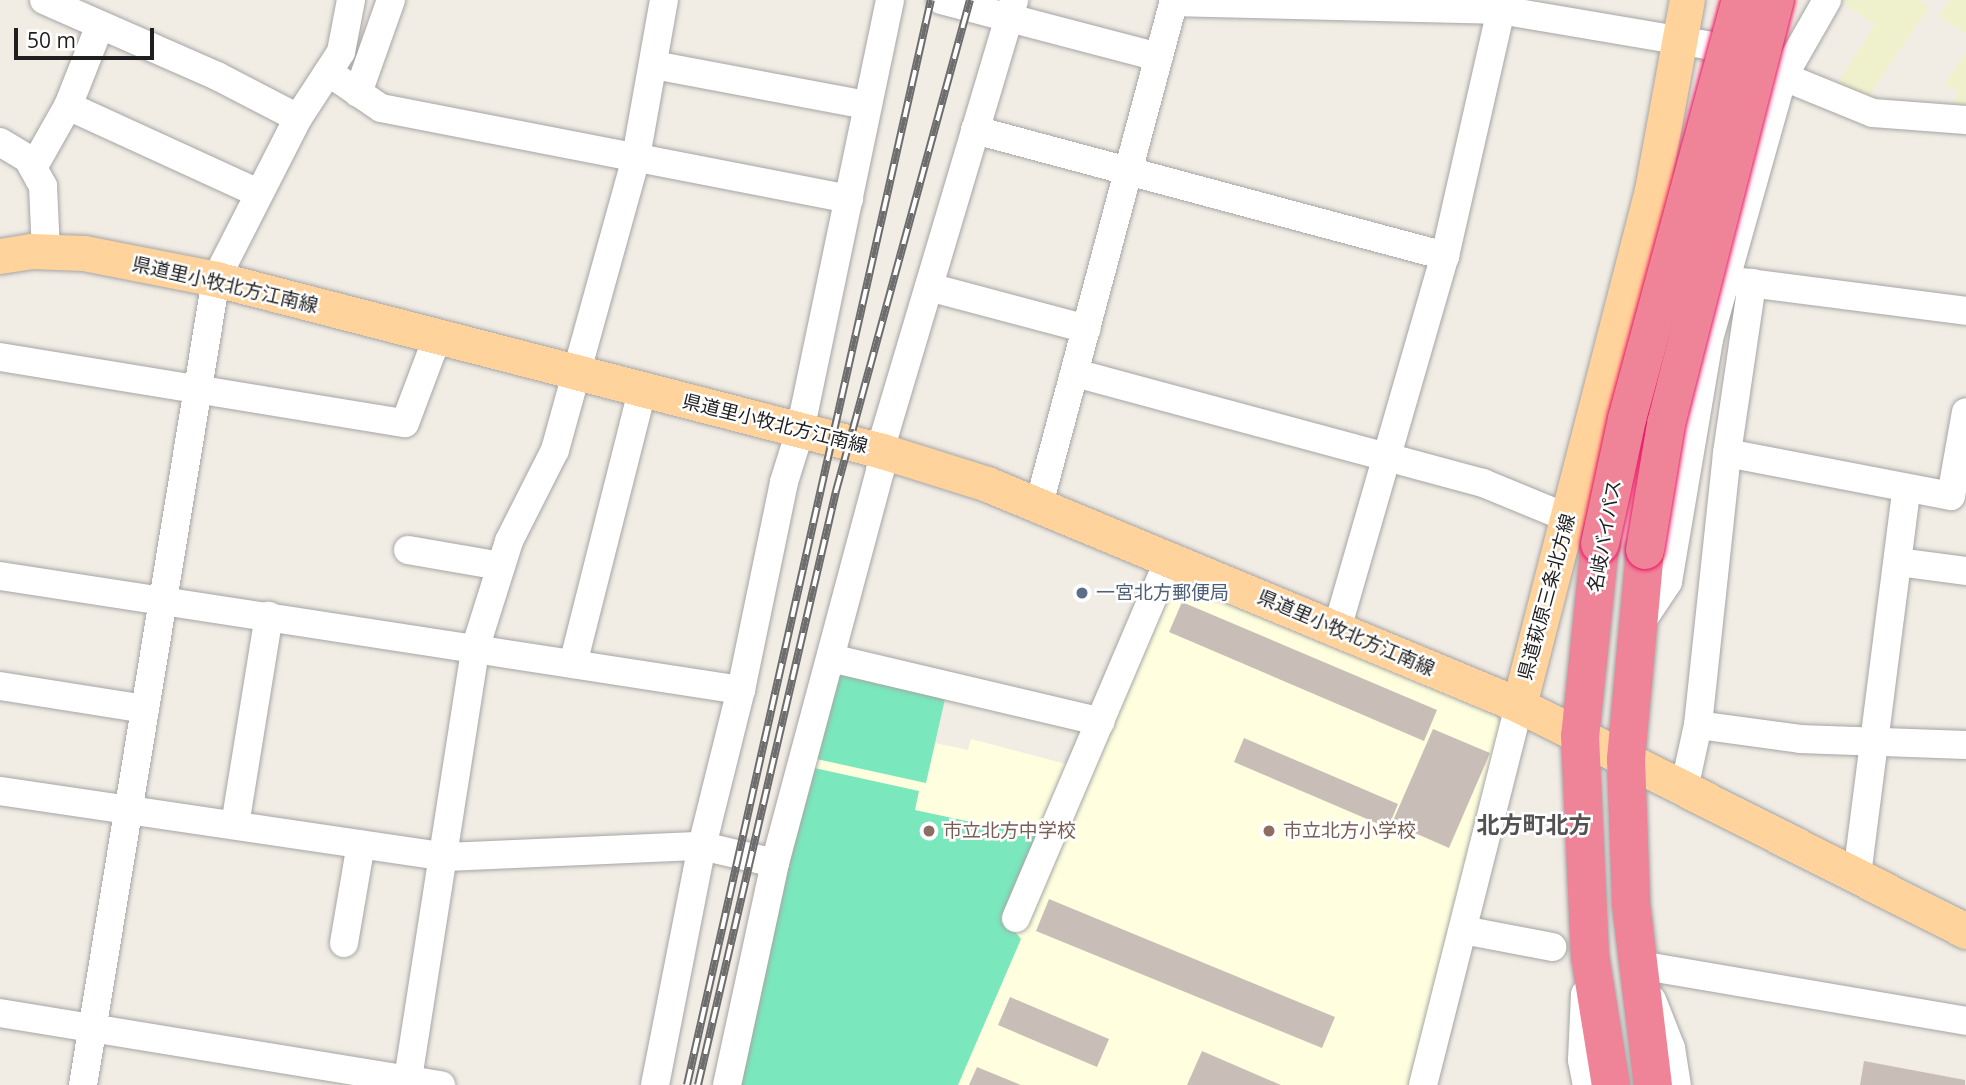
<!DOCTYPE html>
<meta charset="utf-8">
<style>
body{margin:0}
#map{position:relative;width:1966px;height:1085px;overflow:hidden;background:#f1ece4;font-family:"Open Sans","Noto Sans JP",sans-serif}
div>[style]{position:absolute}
.education>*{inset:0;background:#ffffdf}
.farmland>*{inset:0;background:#eff1cd}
.pitch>*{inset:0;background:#7ae7bc}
.building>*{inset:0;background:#c9beb7}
.roads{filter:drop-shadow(0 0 2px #a6a6a6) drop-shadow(0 0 2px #a6a6a6)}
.minor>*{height:28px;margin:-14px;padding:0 14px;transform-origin:14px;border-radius:14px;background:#fff}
.major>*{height:35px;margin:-17.5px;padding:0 17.5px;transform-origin:17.5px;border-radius:17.5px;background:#ffd39b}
.highway>*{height:38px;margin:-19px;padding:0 19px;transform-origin:19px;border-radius:19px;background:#ef8499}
.rail>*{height:8px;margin-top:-4px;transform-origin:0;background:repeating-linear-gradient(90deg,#fff 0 16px,#6d6d6d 0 32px);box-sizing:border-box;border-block:2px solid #6d6d6d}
.bridges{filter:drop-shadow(0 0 2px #ec1360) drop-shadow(0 0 2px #ec1360)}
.highway-bridge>*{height:38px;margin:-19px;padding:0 19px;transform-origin:19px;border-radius:19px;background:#ef8499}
.dots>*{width:19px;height:19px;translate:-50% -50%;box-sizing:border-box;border:4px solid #fff;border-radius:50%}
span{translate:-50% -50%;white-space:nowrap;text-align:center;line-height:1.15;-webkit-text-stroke:5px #fff;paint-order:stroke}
.street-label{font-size:19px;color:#1f1f1f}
.service-label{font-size:19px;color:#4e5e75}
.left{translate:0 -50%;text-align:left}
.education-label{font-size:19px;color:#785e54}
.quarter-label{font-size:23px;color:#525252;font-weight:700}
.scale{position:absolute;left:14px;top:28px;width:140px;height:32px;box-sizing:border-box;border:4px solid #1f1f1f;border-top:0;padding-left:9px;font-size:21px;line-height:24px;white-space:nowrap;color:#1f1f1f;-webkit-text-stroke:5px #fff;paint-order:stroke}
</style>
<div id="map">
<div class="education">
<div style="clip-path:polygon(1174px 587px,1204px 599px,1207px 593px,1495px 713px,1500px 727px,1409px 1085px,736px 1085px,836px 666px,935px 743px,968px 750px,971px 739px,1089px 770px,1154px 616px,1160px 617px)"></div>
</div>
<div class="farmland">
<div style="clip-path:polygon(1840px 0,1919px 0,1929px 7px,1866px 100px,1833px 90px,1875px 25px)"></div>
<div style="clip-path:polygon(1950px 0,1966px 0,1966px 34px,1939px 16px)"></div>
<div style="clip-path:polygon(1966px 52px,1966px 109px,1951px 107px,1959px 92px,1945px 84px)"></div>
</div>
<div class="pitch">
<div style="clip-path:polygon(836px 666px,947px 690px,926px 783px,812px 758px)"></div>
<div style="clip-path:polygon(810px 767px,919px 791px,915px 810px,1041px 837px,1006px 921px,1021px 939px,958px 1085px,736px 1085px)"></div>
</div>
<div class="building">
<div style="clip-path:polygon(1182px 602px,1437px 710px,1424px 741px,1169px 632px)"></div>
<div style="clip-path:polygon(1433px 729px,1490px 753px,1449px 848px,1392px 823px)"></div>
<div style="clip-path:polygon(1244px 738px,1398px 804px,1388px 828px,1234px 762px)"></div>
<div style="clip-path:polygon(1049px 899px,1335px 1017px,1322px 1048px,1036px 931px)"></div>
<div style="clip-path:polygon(1010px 997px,1109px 1039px,1097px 1067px,998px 1025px)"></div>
<div style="clip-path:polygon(1202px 1051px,1281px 1085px,1187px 1085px)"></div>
<div style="clip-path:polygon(1864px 1061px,1965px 1080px,1965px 1085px,1860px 1085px)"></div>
<div style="clip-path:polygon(977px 1067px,1021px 1085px,969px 1085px)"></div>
</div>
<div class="roads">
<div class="minor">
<div style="left:44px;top:0;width:189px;rotate:23.7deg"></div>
<div style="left:217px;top:76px;width:91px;rotate:27.4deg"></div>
<div style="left:941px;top:0;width:225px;rotate:14.7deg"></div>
<div style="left:1173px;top:2px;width:327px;rotate:1.4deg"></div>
<div style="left:1500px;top:10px;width:209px;rotate:9.6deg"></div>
<div style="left:1706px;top:45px;width:180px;rotate:22.2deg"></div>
<div style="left:1873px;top:113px;width:93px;rotate:4.3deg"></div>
<div style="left:654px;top:65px;width:216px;rotate:10.7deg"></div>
<div style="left:328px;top:72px;width:64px;rotate:34.2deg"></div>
<div style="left:381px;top:108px;width:477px;rotate:11deg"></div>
<div style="left:358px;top:93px;width:99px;rotate:-70.5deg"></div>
<div style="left:68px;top:106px;width:209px;rotate:24.6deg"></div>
<div style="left:975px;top:130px;width:487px;rotate:15deg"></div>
<div style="left:0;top:142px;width:33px;rotate:31deg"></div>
<div style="left:28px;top:159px;width:31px;rotate:61deg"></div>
<div style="left:43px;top:186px;width:65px;rotate:87.4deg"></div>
<div style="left:34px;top:166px;width:69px;rotate:-60.5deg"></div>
<div style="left:68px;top:106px;width:87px;rotate:-68.4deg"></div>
<div style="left:1733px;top:281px;width:235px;rotate:7.3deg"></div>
<div style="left:929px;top:287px;width:163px;rotate:14.9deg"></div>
<div style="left:0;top:357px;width:410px;rotate:9.3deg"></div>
<div style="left:405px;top:423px;width:91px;rotate:-69.4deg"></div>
<div style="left:1075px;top:373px;width:423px;rotate:15.1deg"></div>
<div style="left:1483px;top:483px;width:92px;rotate:22.4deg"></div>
<div style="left:1727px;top:453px;width:228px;rotate:10.9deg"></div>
<div style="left:1951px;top:496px;width:85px;rotate:-79.9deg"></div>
<div style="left:1039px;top:504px;width:522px;rotate:-75deg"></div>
<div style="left:408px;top:550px;width:94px;rotate:9.8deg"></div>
<div style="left:1898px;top:562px;width:69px;rotate:7.5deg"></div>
<div style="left:0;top:576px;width:750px;rotate:8.75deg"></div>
<div style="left:1640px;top:624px;width:50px;rotate:-56.3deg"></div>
<div style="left:1668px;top:582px;width:246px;rotate:-80.4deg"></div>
<div style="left:1709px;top:339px;width:270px;rotate:-74.3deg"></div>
<div style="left:1782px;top:79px;width:91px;rotate:-60.3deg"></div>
<div style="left:1337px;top:629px;width:388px;rotate:-73.9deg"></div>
<div style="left:1445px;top:256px;width:262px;rotate:-77.2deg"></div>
<div style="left:831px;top:658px;width:277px;rotate:13.3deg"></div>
<div style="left:573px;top:664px;width:282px;rotate:-75.8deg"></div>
<div style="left:0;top:686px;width:147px;rotate:9deg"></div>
<div style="left:1698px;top:725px;width:103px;rotate:7.8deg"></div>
<div style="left:1800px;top:739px;width:166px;rotate:2.1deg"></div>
<div style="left:1684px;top:789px;width:66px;rotate:-77.7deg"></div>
<div style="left:1698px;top:725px;width:274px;rotate:-83.9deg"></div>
<div style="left:1727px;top:453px;width:172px;rotate:-81.6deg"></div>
<div style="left:0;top:791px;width:451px;rotate:8.4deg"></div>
<div style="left:446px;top:857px;width:256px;rotate:-2.5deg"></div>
<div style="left:702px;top:846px;width:75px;rotate:13.1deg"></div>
<div style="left:235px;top:825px;width:212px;rotate:-80.8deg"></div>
<div style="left:1857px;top:875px;width:388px;rotate:-82.7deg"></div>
<div style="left:1016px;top:918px;width:390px;rotate:-66.9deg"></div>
<div style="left:1463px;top:930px;width:91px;rotate:10.8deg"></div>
<div style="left:344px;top:943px;width:100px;rotate:-80.3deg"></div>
<div style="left:1639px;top:965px;width:332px;rotate:9.7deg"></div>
<div style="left:1585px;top:994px;width:66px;rotate:92.6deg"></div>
<div style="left:1582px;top:1060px;width:25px;rotate:79deg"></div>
<div style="left:1652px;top:1000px;width:52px;rotate:68.4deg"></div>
<div style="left:1671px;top:1048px;width:37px;rotate:81deg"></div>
<div style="left:0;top:1013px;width:447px;rotate:9.3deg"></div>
<div style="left:83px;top:1085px;width:817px;rotate:-80.63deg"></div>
<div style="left:216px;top:279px;width:181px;rotate:-63deg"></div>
<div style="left:298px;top:118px;width:79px;rotate:-56.9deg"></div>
<div style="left:341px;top:52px;width:53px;rotate:-79.1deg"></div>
<div style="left:407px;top:1085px;width:441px;rotate:-81.1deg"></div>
<div style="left:475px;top:649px;width:113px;rotate:-72.5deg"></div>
<div style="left:509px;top:541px;width:102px;rotate:-63.2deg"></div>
<div style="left:555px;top:450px;width:304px;rotate:-74.5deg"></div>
<div style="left:636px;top:157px;width:159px;rotate:-79.9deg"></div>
<div style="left:655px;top:1085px;width:244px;rotate:-78.9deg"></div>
<div style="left:702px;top:846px;width:161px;rotate:-76deg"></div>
<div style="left:741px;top:690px;width:212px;rotate:-78.3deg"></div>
<div style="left:784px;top:482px;width:53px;rotate:-72.6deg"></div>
<div style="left:800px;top:431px;width:440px;rotate:-78.2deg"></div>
<div style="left:727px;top:1085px;width:227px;rotate:-77.8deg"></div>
<div style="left:775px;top:863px;width:406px;rotate:-75deg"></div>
<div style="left:880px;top:471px;width:31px;rotate:-84deg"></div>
<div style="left:883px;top:440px;width:459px;rotate:-73.4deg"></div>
<div style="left:1423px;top:1085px;width:392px;rotate:-75.8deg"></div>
</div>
<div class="major">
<div style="left:0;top:256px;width:31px;rotate:-9deg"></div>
<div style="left:31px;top:251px;width:53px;rotate:2.2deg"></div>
<div style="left:84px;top:253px;width:135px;rotate:11.1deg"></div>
<div style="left:216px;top:279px;width:688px;rotate:14.48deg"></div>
<div style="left:882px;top:451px;width:110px;rotate:17.4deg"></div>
<div style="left:987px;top:484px;width:576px;rotate:22.56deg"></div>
<div style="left:1519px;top:705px;width:501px;rotate:26.82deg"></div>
<div style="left:1519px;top:705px;width:532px;rotate:-75.52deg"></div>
<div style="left:1652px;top:190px;width:193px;rotate:-79.6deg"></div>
</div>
<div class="highway">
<div style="left:1600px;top:544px;width:193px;rotate:95.9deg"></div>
<div style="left:1580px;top:736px;width:220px;rotate:87.4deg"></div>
<div style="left:1590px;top:956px;width:131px;rotate:80.8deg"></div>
<div style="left:1645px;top:550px;width:210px;rotate:95.2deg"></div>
<div style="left:1626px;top:759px;width:145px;rotate:88deg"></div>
<div style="left:1631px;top:904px;width:182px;rotate:83.1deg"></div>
</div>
</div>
<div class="rail">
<div style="left:687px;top:1085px;width:1112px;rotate:-77.33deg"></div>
<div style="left:698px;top:1085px;width:610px;rotate:-76.92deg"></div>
<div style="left:836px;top:491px;width:509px;rotate:-74.74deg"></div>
</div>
<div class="bridges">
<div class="highway-bridge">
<div style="left:1600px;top:544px;width:128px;rotate:-77.8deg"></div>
<div style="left:1627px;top:419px;width:434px;rotate:-74.8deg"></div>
<div style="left:1645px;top:550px;width:128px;rotate:-80.5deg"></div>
<div style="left:1666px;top:424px;width:438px;rotate:-75.6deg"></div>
</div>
</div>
<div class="dots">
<div style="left:1082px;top:593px;background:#5c6f8a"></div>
<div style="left:929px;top:831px;background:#8d6e63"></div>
<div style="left:1269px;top:831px;background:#8d6e63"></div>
</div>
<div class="street-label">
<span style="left:225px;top:285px;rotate:13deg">県道里小牧北方江南線</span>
<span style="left:775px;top:424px;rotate:14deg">県道里小牧北方江南線</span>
<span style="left:1605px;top:536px;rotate:-80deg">名岐バイパス</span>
<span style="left:1547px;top:597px;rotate:-75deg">県道萩原三条北方線</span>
<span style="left:1346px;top:633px;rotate:23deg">県道里小牧北方江南線</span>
</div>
<div class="service-label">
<span class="left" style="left:1096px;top:593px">一宮北方郵便局</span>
</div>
<div class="education-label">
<span class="left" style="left:943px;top:831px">市立北方中学校</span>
<span class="left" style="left:1283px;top:831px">市立北方小学校</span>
</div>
<div class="quarter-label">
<span style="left:1534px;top:824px">北方町北方</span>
</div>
<div class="scale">50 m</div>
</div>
